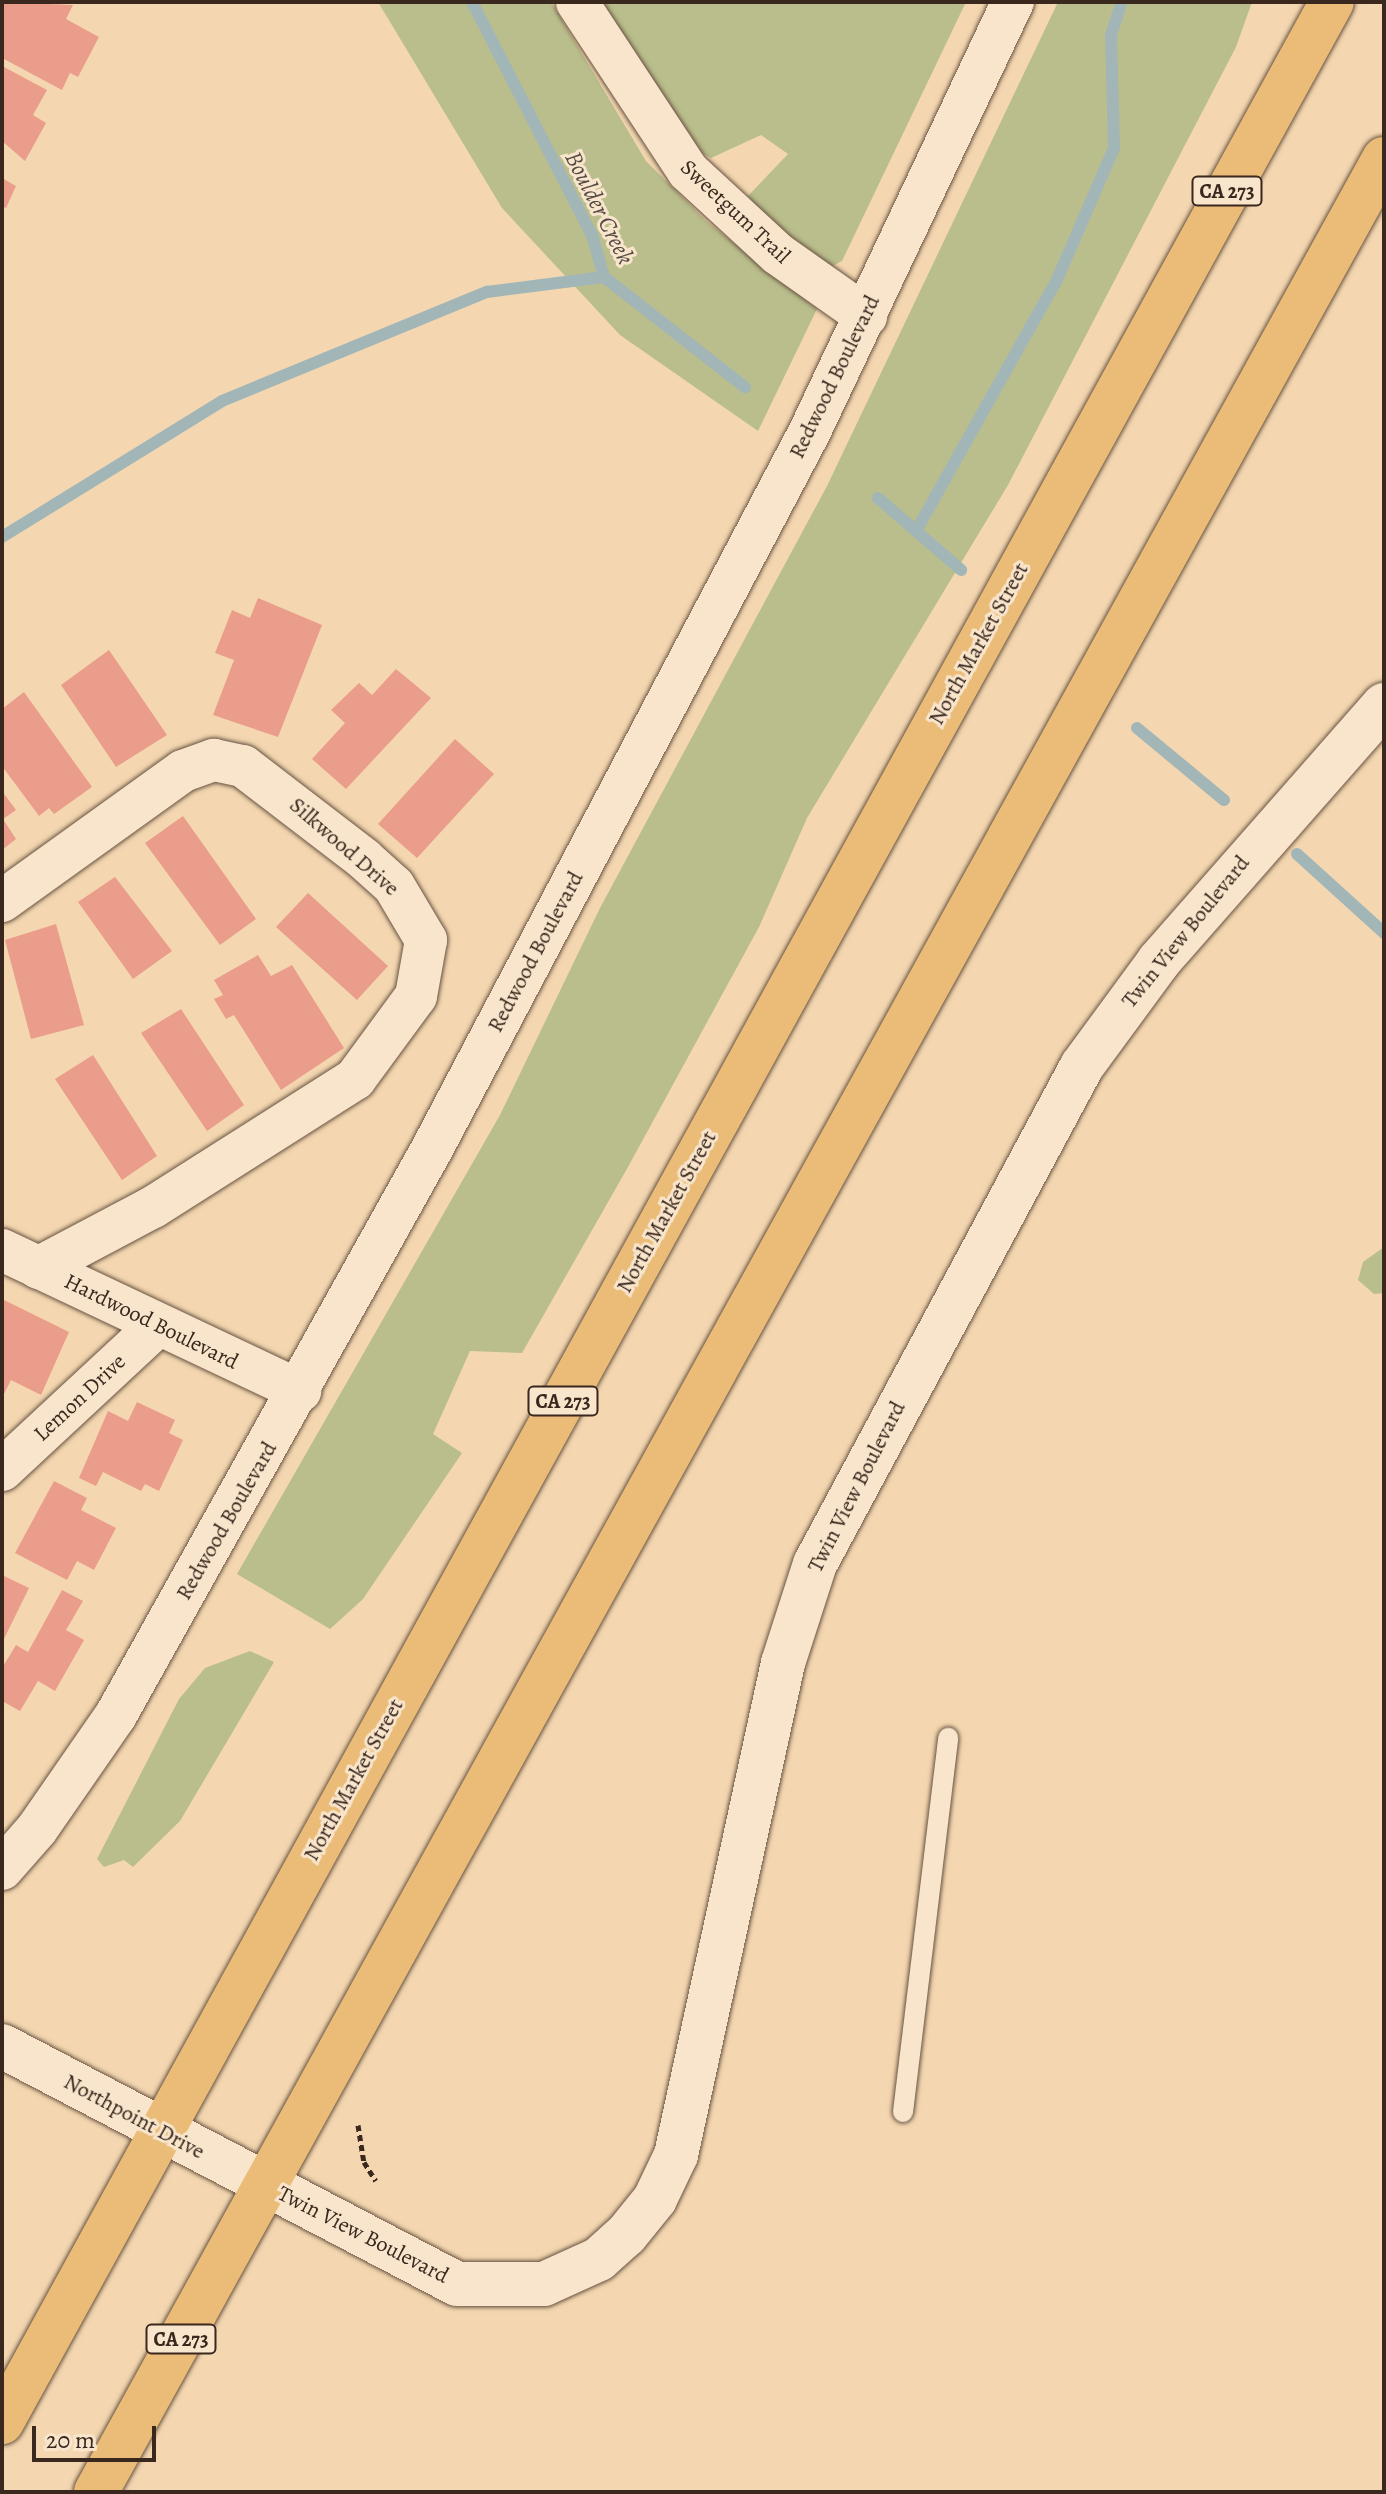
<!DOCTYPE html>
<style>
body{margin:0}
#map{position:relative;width:1386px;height:2494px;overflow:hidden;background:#f4d7b0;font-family:Alegreya,serif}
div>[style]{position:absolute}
.green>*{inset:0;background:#babe8c}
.stream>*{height:12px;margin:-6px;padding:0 6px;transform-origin:6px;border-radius:6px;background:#a2b6b8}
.building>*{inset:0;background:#ea9d8b}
.path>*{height:5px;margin-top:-2.5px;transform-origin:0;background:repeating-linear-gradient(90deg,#3a271d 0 6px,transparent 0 10px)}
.roads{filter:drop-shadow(0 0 2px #685342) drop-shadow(0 0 2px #685342)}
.lane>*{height:20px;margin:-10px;padding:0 10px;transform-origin:10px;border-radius:10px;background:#f8e5cc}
.street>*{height:42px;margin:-21px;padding:0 21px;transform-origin:21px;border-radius:21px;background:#f8e5cc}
.secondary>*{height:44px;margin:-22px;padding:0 22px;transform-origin:22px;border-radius:22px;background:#f8e5cc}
.primary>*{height:44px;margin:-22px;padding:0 22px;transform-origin:22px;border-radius:22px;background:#eabc78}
span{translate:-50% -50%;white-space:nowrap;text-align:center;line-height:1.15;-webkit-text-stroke:6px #f8e5cc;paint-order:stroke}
.shield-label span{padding:2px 6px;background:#f8e5cc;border:2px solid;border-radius:6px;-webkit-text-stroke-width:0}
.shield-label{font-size:20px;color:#3a271d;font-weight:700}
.street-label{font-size:22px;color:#3a271d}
.water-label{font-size:24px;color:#544b44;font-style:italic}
.frame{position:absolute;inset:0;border:4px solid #3a271d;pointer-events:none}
.scale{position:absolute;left:32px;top:2426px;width:124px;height:36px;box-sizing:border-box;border:4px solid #3a271d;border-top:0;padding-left:10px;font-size:24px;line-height:28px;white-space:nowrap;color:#3a271d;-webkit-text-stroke:6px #f8e5cc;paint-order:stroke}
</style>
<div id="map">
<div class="green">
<div style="clip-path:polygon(378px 2px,551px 2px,646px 161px,706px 221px,817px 309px,758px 431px,620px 335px,502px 208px)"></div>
<div style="clip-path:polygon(599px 2px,966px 2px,842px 261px,827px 269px,771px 224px,748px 196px,788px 154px,761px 135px,711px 158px,698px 151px)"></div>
<div style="clip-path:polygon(1058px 2px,1252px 2px,1236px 47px,1008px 485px,807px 818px,759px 927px,628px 1167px,522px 1353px,470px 1351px,433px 1434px,462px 1453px,363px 1599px,330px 1629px,237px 1574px,500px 1115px,600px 908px,827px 486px)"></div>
<div style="clip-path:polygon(1384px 1247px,1384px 1293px,1374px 1294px,1358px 1280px,1363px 1262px)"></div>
<div style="clip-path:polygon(250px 1651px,274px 1662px,180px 1821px,133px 1867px,124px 1860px,104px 1867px,97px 1859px,179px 1699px,205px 1668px)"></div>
</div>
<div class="stream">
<div style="left:472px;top:2px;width:262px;rotate:62.8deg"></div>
<div style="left:592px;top:235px;width:44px;rotate:74.1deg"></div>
<div style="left:604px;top:277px;width:179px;rotate:38deg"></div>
<div style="left:878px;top:498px;width:110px;rotate:40.9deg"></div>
<div style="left:916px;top:531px;width:286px;rotate:-60.7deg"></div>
<div style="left:1056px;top:282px;width:146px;rotate:-66.6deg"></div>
<div style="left:1114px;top:148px;width:113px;rotate:-91.5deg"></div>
<div style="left:1111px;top:35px;width:35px;rotate:-72deg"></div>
<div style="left:2px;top:537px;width:259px;rotate:-31.7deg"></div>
<div style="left:222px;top:401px;width:287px;rotate:-22.4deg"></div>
<div style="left:487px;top:292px;width:118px;rotate:-7.3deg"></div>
<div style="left:1137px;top:728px;width:113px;rotate:39.6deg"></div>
<div style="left:1297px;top:854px;width:118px;rotate:42.2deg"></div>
</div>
<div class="building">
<div style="clip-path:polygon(2px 2px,73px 5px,66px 19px,99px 37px,78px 77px,70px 73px,62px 90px,2px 58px)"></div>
<div style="clip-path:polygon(2px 66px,47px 90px,33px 115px,46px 123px,25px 161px,2px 141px)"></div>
<div style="clip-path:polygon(2px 178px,16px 186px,6px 208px,2px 206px)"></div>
<div style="clip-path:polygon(258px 598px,322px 625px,278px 737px,213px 715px,234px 660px,215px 653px,232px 610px,250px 618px)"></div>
<div style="clip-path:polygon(109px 650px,167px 735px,116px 767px,61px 685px)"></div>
<div style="clip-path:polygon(396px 669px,431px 698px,346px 789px,312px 759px,345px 723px,331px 710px,359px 683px,372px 695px)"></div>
<div style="clip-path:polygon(24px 692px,92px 787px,54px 814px,49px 808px,39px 816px,2px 766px,2px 709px)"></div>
<div style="clip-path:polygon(455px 739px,494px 774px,417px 858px,378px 824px)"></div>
<div style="clip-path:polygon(2px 791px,16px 810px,3px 819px,16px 839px,2px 850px)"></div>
<div style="clip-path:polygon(183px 816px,256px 919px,220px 945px,145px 843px)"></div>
<div style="clip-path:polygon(115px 877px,172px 951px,133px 979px,78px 902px)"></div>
<div style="clip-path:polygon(308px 893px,388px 966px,357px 1000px,276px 927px)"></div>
<div style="clip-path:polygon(56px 924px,84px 1025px,31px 1039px,5px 940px)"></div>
<div style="clip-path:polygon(258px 955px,271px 976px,292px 965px,344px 1048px,281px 1090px,234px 1015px,226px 1019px,214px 999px,223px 995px,214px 980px)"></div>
<div style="clip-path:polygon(181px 1009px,244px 1105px,207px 1131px,141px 1033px)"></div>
<div style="clip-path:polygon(93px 1055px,157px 1156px,122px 1180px,55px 1079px)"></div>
<div style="clip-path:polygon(2px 1299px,69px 1332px,41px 1395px,11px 1380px,2px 1398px)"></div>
<div style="clip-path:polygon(137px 1402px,175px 1420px,169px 1433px,183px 1440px,159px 1491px,145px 1484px,141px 1491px,103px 1472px,96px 1486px,79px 1478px,108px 1411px,128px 1421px)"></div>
<div style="clip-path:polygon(54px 1481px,87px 1498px,81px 1510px,116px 1528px,94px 1570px,77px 1561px,67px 1580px,15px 1553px)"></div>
<div style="clip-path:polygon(2px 1575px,29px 1588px,2px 1643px)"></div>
<div style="clip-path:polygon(62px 1590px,83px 1601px,66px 1630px,84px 1640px,55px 1691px,38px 1681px,20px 1711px,2px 1701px,2px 1668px,16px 1645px,28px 1652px)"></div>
</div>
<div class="path">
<div style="left:358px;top:2125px;width:37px;rotate:81deg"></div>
<div style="left:364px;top:2162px;width:22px;rotate:58deg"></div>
</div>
<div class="roads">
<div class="lane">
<div style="left:903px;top:2112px;width:377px;rotate:-83.1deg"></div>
</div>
<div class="street">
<div style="left:577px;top:2px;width:202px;rotate:56.7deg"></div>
<div style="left:688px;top:171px;width:122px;rotate:42.7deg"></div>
<div style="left:778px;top:254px;width:108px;rotate:35.2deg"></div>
<div style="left:2px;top:901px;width:223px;rotate:-35.7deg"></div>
<div style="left:183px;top:771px;width:33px;rotate:-20deg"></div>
<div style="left:214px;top:760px;width:30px;rotate:12deg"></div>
<div style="left:243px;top:766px;width:153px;rotate:37.5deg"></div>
<div style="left:364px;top:859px;width:40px;rotate:42deg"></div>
<div style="left:394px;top:886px;width:63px;rotate:59.3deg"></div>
<div style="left:426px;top:940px;width:57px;rotate:100.1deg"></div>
<div style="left:416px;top:996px;width:103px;rotate:126.3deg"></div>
<div style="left:355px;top:1079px;width:239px;rotate:147.6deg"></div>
<div style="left:153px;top:1207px;width:130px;rotate:152.1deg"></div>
<div style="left:2px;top:1250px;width:330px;rotate:25.3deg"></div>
<div style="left:2px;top:1470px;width:212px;rotate:-42.9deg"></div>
<div style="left:2px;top:1869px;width:53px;rotate:-48.8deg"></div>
<div style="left:37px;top:1829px;width:139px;rotate:-55.3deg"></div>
<div style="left:116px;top:1715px;width:650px;rotate:-60.83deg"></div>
<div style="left:433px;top:1147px;width:809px;rotate:-62.23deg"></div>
<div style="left:810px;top:431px;width:475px;rotate:-64.7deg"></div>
</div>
<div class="secondary">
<div style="left:2px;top:2046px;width:513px;rotate:27.61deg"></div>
<div style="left:457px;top:2284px;width:87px"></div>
<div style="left:544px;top:2284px;width:60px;rotate:-24.4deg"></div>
<div style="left:599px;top:2259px;width:36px;rotate:-42deg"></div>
<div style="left:626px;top:2235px;width:46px;rotate:-51.1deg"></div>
<div style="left:655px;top:2199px;width:49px;rotate:-64.5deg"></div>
<div style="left:676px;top:2155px;width:504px;rotate:-77.73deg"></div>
<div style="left:783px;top:1663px;width:104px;rotate:-72.1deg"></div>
<div style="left:815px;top:1564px;width:565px;rotate:-61.8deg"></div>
<div style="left:1082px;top:1066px;width:130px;rotate:-53.7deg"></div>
<div style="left:1159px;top:961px;width:341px;rotate:-48.7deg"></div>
</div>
<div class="primary">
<div style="left:2px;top:2422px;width:2761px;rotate:-61.21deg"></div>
<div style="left:96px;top:2492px;width:2665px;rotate:-61.1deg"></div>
</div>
</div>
<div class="shield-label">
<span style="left:1227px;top:191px">CA 273</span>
<span style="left:563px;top:1401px">CA 273</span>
<span style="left:181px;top:2339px">CA 273</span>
</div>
<div class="street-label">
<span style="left:735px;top:212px;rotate:43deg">Sweetgum Trail</span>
<span style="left:835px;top:377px;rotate:-64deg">Redwood Boulevard</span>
<span style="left:979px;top:644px;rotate:-61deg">North Market Street</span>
<span style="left:344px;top:847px;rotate:41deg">Silkwood Drive</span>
<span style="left:1186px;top:932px;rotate:-51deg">Twin View Boulevard</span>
<span style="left:536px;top:952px;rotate:-62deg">Redwood Boulevard</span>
<span style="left:667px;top:1212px;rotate:-61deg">North Market Street</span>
<span style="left:151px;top:1322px;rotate:26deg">Hardwood Boulevard</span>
<span style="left:80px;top:1398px;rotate:-43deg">Lemon Drive</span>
<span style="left:857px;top:1487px;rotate:-63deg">Twin View Boulevard</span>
<span style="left:227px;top:1521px;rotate:-60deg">Redwood Boulevard</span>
<span style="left:354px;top:1780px;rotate:-61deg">North Market Street</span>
<span style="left:134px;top:2117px;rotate:28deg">Northpoint Drive</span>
<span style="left:363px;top:2235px;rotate:27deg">Twin View Boulevard</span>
</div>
<div class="water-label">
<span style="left:599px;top:208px;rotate:63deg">Boulder Creek</span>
</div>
<div class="frame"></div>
<div class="scale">20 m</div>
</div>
